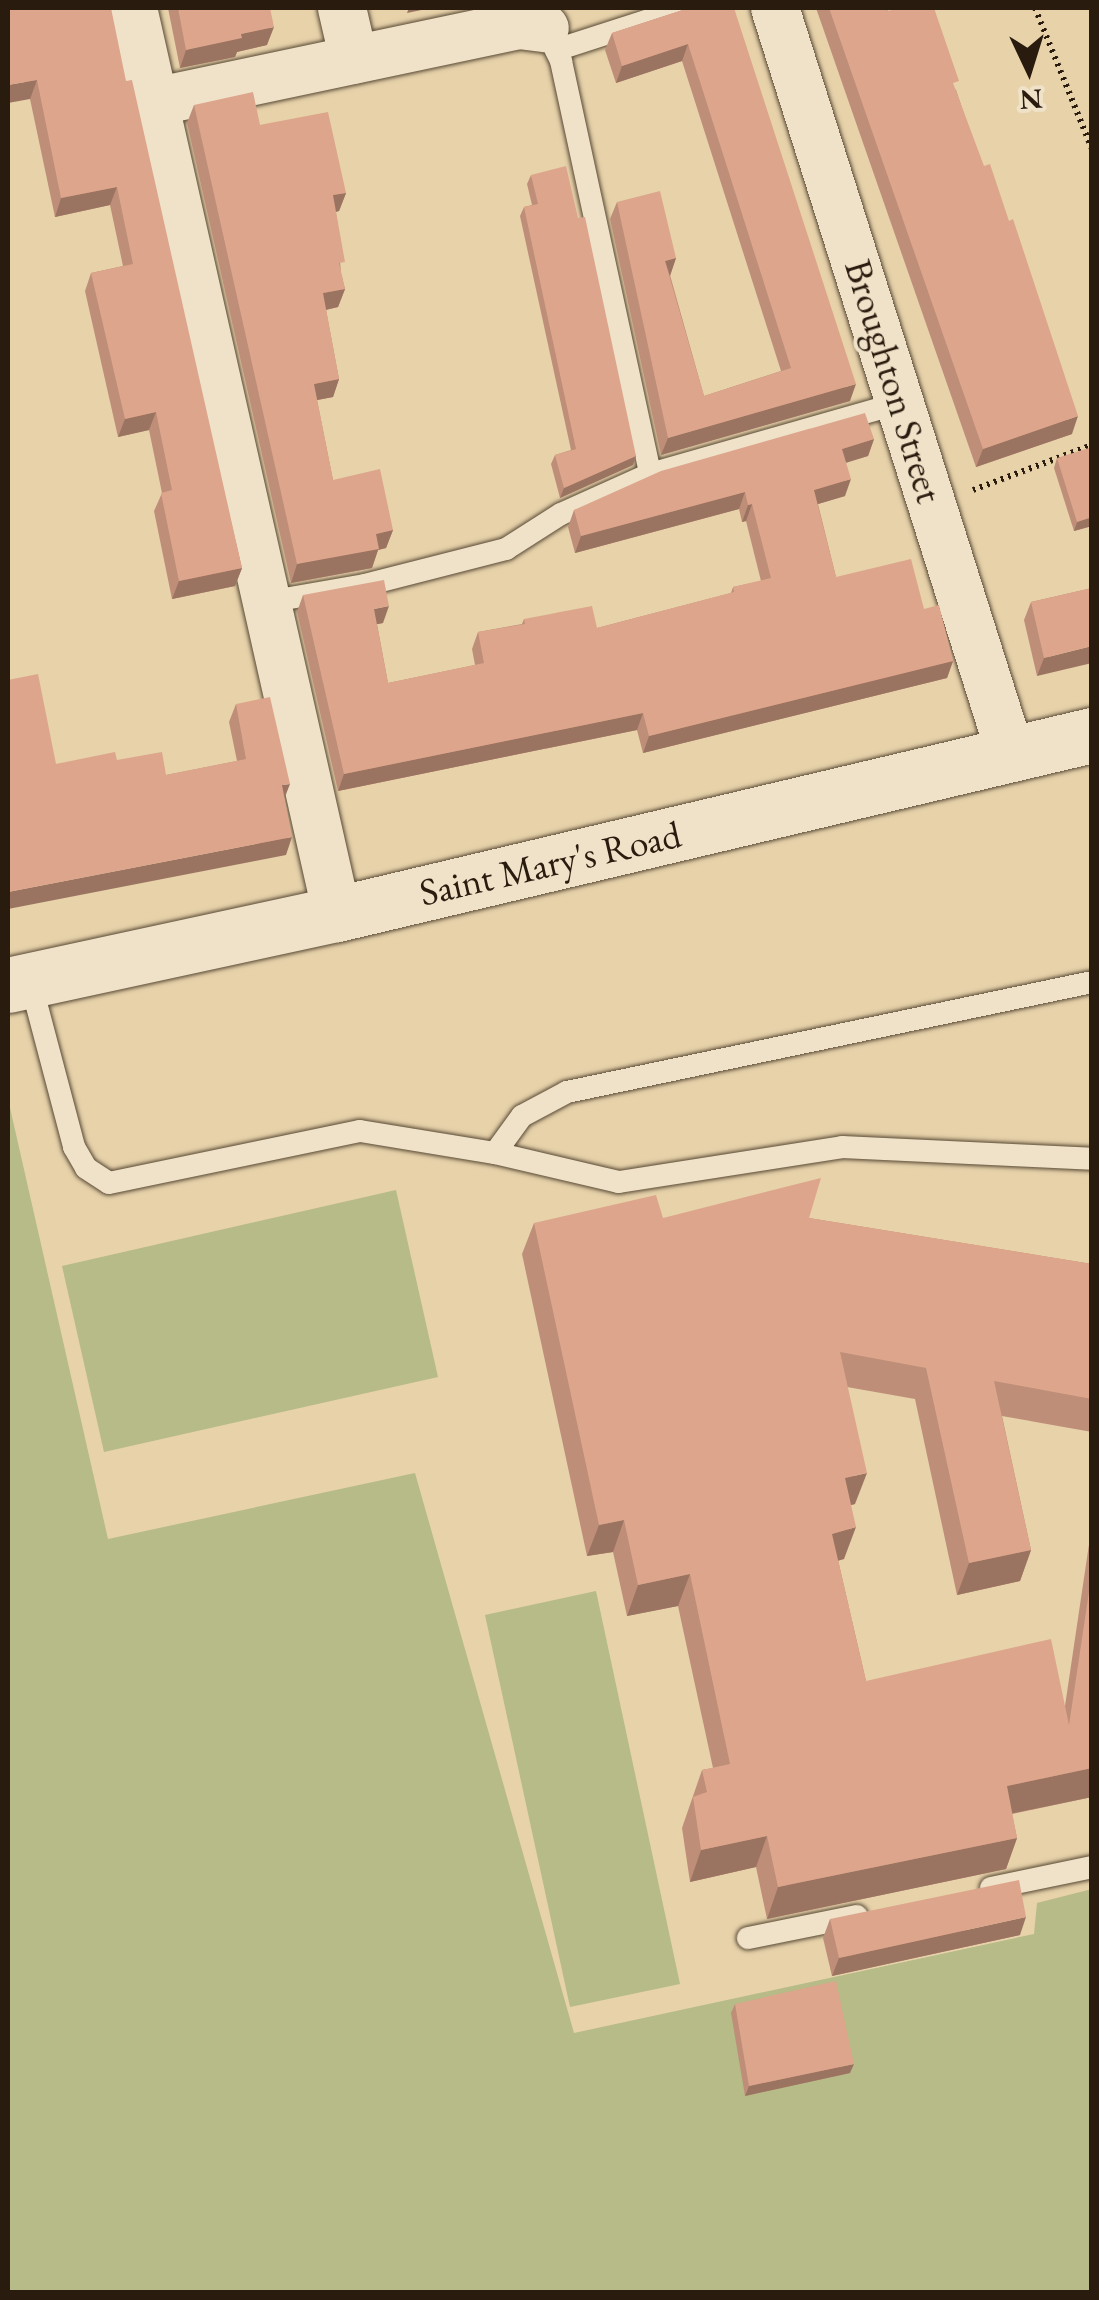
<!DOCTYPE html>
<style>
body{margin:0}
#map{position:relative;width:1099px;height:2300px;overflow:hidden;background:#e7d2aa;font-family:"EB Garamond",serif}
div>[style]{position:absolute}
.green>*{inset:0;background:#b6bb88}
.path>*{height:6px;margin-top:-3px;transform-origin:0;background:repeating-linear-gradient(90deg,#291b0e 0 2.5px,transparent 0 7.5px)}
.roads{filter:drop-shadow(0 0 2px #584935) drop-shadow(0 0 2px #584935)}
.lane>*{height:22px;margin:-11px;padding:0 11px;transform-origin:11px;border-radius:11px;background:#efe2c8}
.street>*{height:48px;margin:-24px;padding:0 24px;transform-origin:24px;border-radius:24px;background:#efe2c8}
.secondary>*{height:55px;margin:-27.5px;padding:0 27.5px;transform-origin:27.5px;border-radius:27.5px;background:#efe2c8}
.wall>*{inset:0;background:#be8e78}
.shaded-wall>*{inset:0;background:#9b7461}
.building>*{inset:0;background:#dda58b}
span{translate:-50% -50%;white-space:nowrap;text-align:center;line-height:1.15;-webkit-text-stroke:8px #efe2c8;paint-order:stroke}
.street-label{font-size:38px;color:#291b0e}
.frame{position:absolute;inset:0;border:10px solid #291b0e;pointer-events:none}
.north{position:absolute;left:979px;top:20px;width:100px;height:100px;-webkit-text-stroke:8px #efe2c8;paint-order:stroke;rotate:176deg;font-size:28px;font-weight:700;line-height:40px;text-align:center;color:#291b0e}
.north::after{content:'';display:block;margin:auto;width:35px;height:45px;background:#291b0e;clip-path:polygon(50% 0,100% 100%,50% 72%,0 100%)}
</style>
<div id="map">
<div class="green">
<div style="clip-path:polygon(8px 1099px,108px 1539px,415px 1473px,574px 2033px,1034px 1934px,1037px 1903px,1092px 1889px,1091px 2292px,8px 2292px)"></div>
<div style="clip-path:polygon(396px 1190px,438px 1377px,104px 1452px,62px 1266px)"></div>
<div style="clip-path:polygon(596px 1591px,680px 1984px,570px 2007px,485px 1615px)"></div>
</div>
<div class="path">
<div style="left:1035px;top:8px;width:152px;rotate:68deg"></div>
<div style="left:973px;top:490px;width:127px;rotate:-20.7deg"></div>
</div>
<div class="roads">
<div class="lane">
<div style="left:545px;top:28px;width:37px;rotate:64deg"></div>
<div style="left:561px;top:61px;width:422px;rotate:77.8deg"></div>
<div style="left:556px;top:50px;width:137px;rotate:-17.9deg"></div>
<div style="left:267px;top:602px;width:99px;rotate:-9.8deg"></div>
<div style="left:365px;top:585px;width:146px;rotate:-14.3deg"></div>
<div style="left:506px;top:549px;width:65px;rotate:-32.5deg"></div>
<div style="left:561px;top:514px;width:98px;rotate:-24.2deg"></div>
<div style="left:650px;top:474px;width:262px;rotate:-15.9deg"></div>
<div style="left:30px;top:980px;width:173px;rotate:75.2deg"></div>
<div style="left:74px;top:1147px;width:24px;rotate:60deg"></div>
<div style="left:86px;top:1168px;width:27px;rotate:33deg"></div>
<div style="left:109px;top:1183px;width:256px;rotate:-11.7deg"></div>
<div style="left:360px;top:1131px;width:137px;rotate:9.3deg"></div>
<div style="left:495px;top:1153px;width:127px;rotate:13.2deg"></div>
<div style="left:619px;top:1182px;width:226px;rotate:-8.9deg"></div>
<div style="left:842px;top:1147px;width:250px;rotate:2.7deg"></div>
<div style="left:495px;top:1153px;width:46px;rotate:-53.9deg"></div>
<div style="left:522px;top:1116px;width:51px;rotate:-28.1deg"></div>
<div style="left:567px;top:1092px;width:536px;rotate:-11.83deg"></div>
<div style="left:991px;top:1888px;width:103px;rotate:-11.7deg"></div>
<div style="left:748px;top:1938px;width:111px;rotate:-11.4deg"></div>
</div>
<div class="street">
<div style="left:133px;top:8px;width:929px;rotate:77.31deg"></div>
<div style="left:342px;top:8px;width:53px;rotate:77deg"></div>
<div style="left:775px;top:8px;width:783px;rotate:72.47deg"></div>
<div style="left:154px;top:102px;width:373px;rotate:-11.9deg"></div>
<div style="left:519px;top:25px;width:26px;rotate:7deg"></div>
</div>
<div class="secondary">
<div style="left:8px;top:985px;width:337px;rotate:-12.2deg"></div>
<div style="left:337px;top:914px;width:776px;rotate:-13.34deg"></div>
</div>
</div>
<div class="wall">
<div style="clip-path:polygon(8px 8px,126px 81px,242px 568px,235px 586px,172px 599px,154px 511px,162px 493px,149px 430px,118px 437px,85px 291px,91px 273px,123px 266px,110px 205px,55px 217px,30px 99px)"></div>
<div style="clip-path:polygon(168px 8px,270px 8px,267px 45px,237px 52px,235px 57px,180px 68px)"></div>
<div style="clip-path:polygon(689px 8px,850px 401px,661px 455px,610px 219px,617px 202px,676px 258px,670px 275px,704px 396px,781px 371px,682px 61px,616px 83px,605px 50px,612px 33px)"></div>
<div style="clip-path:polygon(816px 8px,886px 8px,956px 90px,1072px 434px,976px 467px)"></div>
<div style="clip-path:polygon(194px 105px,260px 125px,346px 193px,339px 211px,336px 212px,341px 273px,345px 289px,338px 307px,326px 310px,339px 379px,333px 397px,317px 400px,333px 480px,393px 530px,386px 548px,378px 550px,372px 568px,291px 583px,187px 123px)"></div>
<div style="clip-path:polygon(531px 175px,636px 456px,633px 465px,560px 498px,551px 464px,555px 455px,571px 450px,520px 216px,524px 207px,532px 205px,527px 184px)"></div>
<div style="clip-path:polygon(874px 439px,868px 456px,846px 462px,845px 496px,818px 504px,836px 577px,924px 609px,953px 661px,947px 678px,643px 753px,637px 730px,338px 791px,297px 612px,303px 595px,383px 623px,377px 624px,388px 683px,475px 665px,472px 649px,478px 632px,522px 624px,524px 619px,597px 628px,731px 593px,733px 587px,761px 581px,746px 521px,742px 522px,739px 509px,575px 553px,568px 527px,574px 510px)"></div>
<div style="clip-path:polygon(1057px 458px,1092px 526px,1074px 531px,1054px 468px)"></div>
<div style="clip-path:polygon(1092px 588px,1037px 676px,1024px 620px,1031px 602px)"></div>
<div style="clip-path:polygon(236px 704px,285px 798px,286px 855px,56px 764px,117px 760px,166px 775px,237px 761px,229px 722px)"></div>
<div style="clip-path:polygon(663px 1218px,809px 1218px,1092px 1264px,1092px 1432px,1002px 1416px,1031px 1550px,1020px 1581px,957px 1595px,915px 1399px,847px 1387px,855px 1504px,851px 1505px,844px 1559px,838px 1560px,866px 1681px,1065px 1706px,1092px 1524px,1092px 1797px,1012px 1814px,1017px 1838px,1006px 1869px,767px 1919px,756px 1867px,690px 1882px,682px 1828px,702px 1770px,713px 1768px,678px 1606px,627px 1616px,613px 1552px,587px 1556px,522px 1254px,534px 1223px)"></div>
<div style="clip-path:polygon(830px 1919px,1020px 1935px,832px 1976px,823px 1938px)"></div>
<div style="clip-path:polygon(735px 2004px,850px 2073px,745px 2096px,731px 2013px)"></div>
</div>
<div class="shaded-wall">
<div style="clip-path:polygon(409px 8px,431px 8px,407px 13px)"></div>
<div style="clip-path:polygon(274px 27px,267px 45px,237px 52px,235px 57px,180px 68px,186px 50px,241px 34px)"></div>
<div style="clip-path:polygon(688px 44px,682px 61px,616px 83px,622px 66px)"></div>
<div style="clip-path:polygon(37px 80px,30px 99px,8px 103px,8px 85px)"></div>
<div style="clip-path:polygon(117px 187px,110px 205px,55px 217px,61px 198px)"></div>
<div style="clip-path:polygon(346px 193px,339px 211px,326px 214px,333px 195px)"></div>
<div style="clip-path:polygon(676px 258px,670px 276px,665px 261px)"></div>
<div style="clip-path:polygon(345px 289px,338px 307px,316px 312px,323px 293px)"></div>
<div style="clip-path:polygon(339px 379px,333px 397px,307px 402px,314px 384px)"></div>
<div style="clip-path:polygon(856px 384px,850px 401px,661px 455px,668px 438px)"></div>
<div style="clip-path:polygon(156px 412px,149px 430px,118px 437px,125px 419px)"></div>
<div style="clip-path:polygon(1078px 416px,1072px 434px,976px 467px,983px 449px)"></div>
<div style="clip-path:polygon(874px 439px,868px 456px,836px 466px,842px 449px)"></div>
<div style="clip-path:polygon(636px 456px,633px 465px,560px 498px,564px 488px)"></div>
<div style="clip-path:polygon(851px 479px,845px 496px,808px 507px,814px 490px)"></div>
<div style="clip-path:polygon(745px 492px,739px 509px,575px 553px,581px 536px)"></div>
<div style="clip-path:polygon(752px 504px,746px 521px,742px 522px,748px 505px)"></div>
<div style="clip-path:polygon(1092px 517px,1092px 526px,1074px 531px,1077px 522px)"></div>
<div style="clip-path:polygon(393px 530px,386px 548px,378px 550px,372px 568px,291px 583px,297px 564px,376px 534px)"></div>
<div style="clip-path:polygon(242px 568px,235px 586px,172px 599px,179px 581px)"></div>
<div style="clip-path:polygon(389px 606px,383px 623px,368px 626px,374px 609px)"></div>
<div style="clip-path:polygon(1092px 646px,1092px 663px,1037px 676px,1044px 658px)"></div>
<div style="clip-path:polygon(953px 661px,947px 678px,643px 753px,649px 736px)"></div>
<div style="clip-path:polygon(643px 713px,637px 730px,338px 791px,344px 774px)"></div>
<div style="clip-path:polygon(290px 784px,283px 802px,282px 785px)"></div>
<div style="clip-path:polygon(292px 837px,286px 855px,8px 909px,8px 892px)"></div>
<div style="clip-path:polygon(867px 1473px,855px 1504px,834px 1509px,845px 1478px)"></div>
<div style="clip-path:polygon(624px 1520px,613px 1552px,587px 1556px,599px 1525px)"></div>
<div style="clip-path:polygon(856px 1527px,844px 1559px,821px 1566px,832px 1534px)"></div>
<div style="clip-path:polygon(1031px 1550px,1020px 1581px,957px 1595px,969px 1563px)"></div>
<div style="clip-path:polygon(690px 1574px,678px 1606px,627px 1616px,638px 1585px)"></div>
<div style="clip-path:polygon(1092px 1768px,1092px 1797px,995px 1817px,1007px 1786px)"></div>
<div style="clip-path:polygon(767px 1836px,756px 1867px,690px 1882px,701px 1850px)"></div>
<div style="clip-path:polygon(1017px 1838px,1006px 1869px,767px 1919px,778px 1887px)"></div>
<div style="clip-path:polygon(1026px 1917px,1020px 1935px,832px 1976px,839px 1958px)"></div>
<div style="clip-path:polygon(854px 2064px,850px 2073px,745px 2096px,749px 2086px)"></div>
</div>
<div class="building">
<div style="clip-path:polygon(8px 8px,111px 8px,126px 81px,132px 80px,242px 568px,179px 581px,161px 493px,172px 490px,156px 412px,125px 419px,91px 273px,133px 264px,117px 187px,61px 198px,37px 80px,8px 85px)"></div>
<div style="clip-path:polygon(178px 8px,270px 8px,274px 27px,241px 34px,242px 38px,186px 50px)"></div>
<div style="clip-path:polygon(689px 8px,734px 8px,856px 384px,668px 438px,617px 202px,660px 191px,676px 258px,665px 261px,704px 396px,791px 368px,688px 44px,622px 66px,612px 33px)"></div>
<div style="clip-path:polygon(829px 8px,886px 8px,888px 11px,899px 8px,934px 8px,959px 81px,953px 83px,984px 166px,990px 164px,1009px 221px,1013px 219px,1078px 416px,983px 449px)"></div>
<div style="clip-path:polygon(253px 92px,260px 125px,328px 112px,346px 193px,333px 195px,345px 262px,339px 263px,345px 289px,323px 293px,339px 379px,314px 384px,333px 480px,380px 469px,393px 530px,376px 534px,379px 549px,297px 564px,194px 105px)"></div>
<div style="clip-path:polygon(566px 166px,578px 218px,585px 217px,636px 456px,564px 488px,555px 455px,576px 449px,524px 207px,538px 204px,531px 175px)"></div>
<div style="clip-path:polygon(865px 413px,874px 439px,842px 449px,851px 479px,814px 490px,836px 577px,911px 559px,924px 609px,939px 605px,953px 661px,649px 736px,643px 713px,344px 774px,303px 595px,384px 580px,389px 606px,374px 609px,388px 683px,484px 663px,478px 632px,525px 624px,524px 619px,592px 606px,597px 628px,734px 592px,733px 587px,771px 578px,752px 504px,748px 505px,745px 492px,581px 536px,574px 510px,661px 471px)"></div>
<div style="clip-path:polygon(1092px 447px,1092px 517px,1077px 522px,1057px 458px)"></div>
<div style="clip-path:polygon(1092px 588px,1092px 646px,1044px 658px,1031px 602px)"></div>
<div style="clip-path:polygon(38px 674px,56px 764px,115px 752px,117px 760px,162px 752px,166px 775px,246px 759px,236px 704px,270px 697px,290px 784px,282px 785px,292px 837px,8px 892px,8px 680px)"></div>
<div style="clip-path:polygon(821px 1178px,809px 1218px,1092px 1264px,1092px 1399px,994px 1381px,1031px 1550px,969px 1563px,926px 1368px,840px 1352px,867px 1473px,845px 1478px,856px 1527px,832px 1534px,866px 1681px,1051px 1639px,1069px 1725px,1092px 1572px,1092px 1768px,1007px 1786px,1017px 1838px,778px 1887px,767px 1836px,701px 1850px,693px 1797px,707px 1792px,702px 1770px,730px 1764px,690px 1574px,638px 1585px,624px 1520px,599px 1525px,534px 1223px,656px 1195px,663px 1218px)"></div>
<div style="clip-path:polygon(1019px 1880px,1026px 1917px,839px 1958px,830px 1919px)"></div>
<div style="clip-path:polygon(836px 1981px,854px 2064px,749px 2086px,735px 2004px)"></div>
</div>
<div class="street-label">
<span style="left:894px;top:381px;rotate:73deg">Broughton Street</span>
<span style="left:550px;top:863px;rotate:-13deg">Saint Mary's Road</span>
</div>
<div class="frame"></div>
<div class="north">N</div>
</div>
